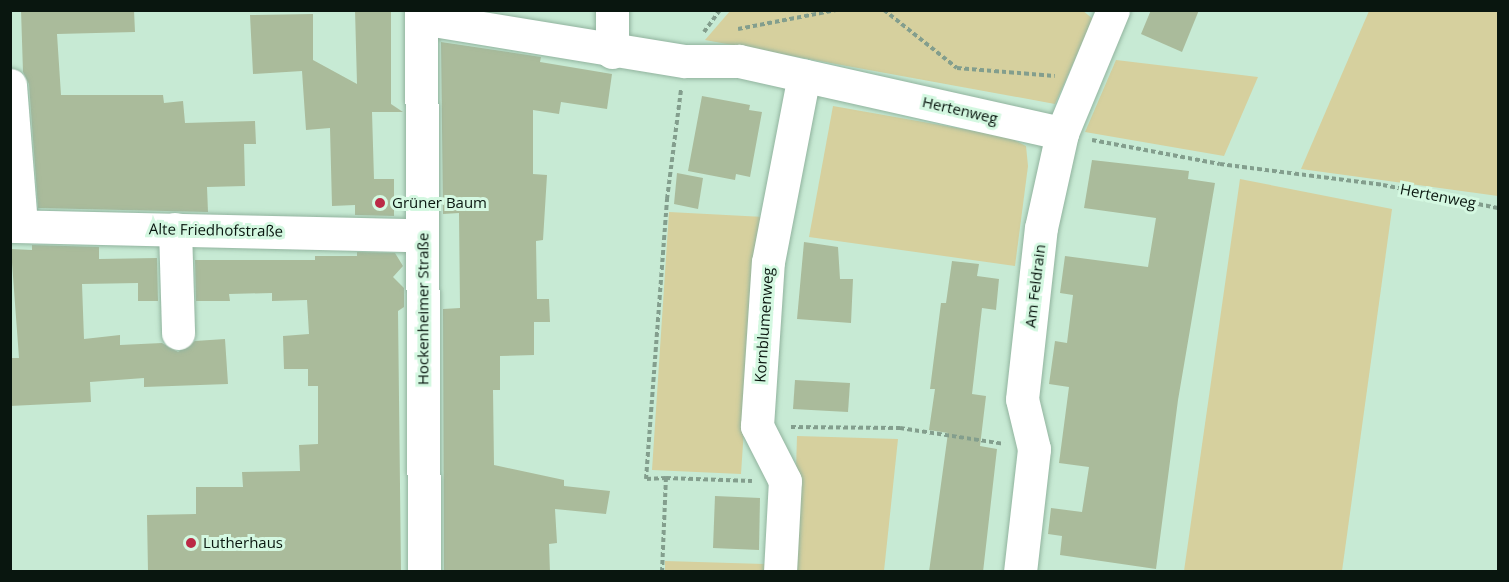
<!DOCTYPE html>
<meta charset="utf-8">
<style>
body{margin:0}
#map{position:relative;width:1509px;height:582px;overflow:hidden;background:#c7ead4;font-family:"Open Sans",sans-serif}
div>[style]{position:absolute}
.green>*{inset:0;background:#d6d09e}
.building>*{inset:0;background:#aabb9b}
.path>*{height:4px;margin-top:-2px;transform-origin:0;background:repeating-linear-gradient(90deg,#839e8d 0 4.5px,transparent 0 7.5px)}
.roads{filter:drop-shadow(0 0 2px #91b39e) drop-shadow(0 0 2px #91b39e)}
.minor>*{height:33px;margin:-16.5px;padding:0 16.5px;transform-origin:16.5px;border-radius:16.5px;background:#fff}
.dots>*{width:16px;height:16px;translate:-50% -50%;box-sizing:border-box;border:3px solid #d4f8e1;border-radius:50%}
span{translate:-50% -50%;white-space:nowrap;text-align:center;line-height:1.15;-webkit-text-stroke:6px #d4f8e1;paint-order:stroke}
.street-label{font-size:15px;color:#09160f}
.poi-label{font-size:15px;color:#09160f}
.left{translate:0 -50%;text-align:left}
.frame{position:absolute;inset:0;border:12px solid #09160f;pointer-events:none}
</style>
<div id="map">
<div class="green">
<div style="clip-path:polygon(1082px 10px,1093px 19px,1055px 104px,705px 40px,730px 11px)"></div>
<div style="clip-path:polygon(1369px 11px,1498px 11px,1498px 196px,1301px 169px)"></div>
<div style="clip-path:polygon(1116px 60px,1258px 77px,1224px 156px,1085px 132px)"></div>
<div style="clip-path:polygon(833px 106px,1008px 137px,1026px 146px,1028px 166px,1015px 266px,809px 237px)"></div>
<div style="clip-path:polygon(1240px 179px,1392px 209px,1342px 571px,1184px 571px)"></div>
<div style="clip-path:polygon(669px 212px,764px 217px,755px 262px,741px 474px,652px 470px)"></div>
<div style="clip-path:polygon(797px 436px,898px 439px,884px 571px,793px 572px)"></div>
<div style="clip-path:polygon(665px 561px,767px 564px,767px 571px,665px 572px)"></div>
</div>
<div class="building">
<div style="clip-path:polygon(21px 10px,134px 10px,135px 32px,57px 34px,61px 95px,163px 95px,164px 103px,183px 101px,185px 123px,255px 121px,256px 144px,244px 144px,245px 186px,207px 187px,208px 212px,38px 208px,29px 84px,23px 72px)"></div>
<div style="clip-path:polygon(355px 10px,391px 10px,391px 104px,403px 112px,372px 112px,374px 179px,394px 179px,394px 216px,355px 215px,355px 205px,332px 206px,330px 128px,306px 130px,302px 71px,253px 74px,250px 15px,313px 14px,313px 60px,357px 84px)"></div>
<div style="clip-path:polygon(1151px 10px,1199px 10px,1182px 52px,1141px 34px)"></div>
<div style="clip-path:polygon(441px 42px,541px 57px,540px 62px,612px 74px,607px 109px,561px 102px,559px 114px,533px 110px,533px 174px,547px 175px,543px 240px,536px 241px,537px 299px,549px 299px,550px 322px,534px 322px,534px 355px,500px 356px,500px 390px,493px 390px,494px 465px,564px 480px,564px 486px,610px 491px,606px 514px,555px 509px,557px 543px,549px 544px,550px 572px,444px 572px,443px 309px,460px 308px,459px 213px,443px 214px)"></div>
<div style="clip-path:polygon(702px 96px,750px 105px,749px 110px,762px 112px,750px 177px,736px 174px,735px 180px,688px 171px)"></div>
<div style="clip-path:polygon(1092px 160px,1189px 171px,1188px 179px,1215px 183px,1178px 400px,1156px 569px,1060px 555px,1062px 536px,1048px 534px,1051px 508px,1082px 512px,1089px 467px,1059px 463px,1069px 387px,1049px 384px,1055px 341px,1067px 343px,1073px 295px,1060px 293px,1065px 256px,1148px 267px,1156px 218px,1084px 208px)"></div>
<div style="clip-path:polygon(677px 173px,703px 178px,698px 209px,674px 204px)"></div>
<div style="clip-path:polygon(804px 242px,838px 247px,840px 279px,853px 279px,851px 323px,797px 319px)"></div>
<div style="clip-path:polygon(32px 245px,99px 247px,99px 259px,157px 258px,158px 301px,138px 301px,138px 283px,82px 284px,84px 339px,120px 335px,120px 345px,162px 343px,178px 352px,195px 341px,225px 339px,228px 384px,144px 387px,144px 378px,90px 382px,91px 402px,10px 406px,10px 358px,19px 358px,11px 249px,32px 250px)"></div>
<div style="clip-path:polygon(357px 252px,395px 253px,403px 266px,393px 277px,404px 288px,404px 307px,398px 311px,401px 572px,148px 572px,147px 515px,196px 514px,196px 487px,243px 487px,242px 472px,300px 471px,299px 445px,318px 444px,318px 386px,308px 386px,308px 369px,284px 369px,283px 336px,309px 334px,307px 300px,272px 301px,272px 293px,229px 294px,230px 301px,196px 301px,195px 260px,315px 260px,315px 256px,357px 256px)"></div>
<div style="clip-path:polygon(952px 261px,979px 264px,977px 276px,999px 279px,996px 310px,982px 308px,972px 394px,986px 396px,980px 446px,997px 449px,983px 572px,929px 572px,948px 433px,929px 430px,935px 389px,930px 389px,941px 303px,946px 303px)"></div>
<div style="clip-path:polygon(795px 380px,850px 383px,848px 412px,793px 409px)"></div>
<div style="clip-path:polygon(715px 496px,760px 498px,759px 550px,713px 548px)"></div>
</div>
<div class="path">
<div style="left:884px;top:10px;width:93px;rotate:38.5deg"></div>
<div style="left:957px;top:68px;width:98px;rotate:4.7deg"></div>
<div style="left:738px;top:29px;width:101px;rotate:-10.9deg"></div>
<div style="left:704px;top:32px;width:27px;rotate:-54deg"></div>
<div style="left:1092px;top:140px;width:130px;rotate:10.6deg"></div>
<div style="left:1220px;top:164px;width:164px;rotate:7.3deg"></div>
<div style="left:1383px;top:185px;width:117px;rotate:11.3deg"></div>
<div style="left:791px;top:427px;width:109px;rotate:0.5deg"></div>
<div style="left:900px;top:428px;width:105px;rotate:8.7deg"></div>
<div style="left:666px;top:478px;width:86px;rotate:2deg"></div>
<div style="left:662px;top:572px;width:94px;rotate:-87.6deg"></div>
<div style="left:666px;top:478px;width:20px;rotate:177deg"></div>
<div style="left:646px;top:479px;width:281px;rotate:-85.7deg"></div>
<div style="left:667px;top:199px;width:110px;rotate:-82.7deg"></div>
</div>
<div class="roads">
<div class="minor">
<div style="left:421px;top:10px;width:562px;rotate:89.69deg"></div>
<div style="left:421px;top:18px;width:267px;rotate:9.3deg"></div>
<div style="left:685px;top:61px;width:54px"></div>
<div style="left:739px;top:61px;width:331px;rotate:12.6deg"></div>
<div style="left:612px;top:52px;width:42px;rotate:-90deg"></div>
<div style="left:10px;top:85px;width:141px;rotate:85.5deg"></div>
<div style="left:10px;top:226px;width:412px;rotate:1.3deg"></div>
<div style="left:175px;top:229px;width:104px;rotate:88.3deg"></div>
<div style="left:780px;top:572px;width:91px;rotate:-86.9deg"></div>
<div style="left:785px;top:481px;width:62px;rotate:-117deg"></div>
<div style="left:757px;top:426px;width:164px;rotate:-86.2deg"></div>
<div style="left:768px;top:262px;width:190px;rotate:-79.1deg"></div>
<div style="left:1020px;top:572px;width:124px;rotate:-83.5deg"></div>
<div style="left:1034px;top:449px;width:51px;rotate:-103.5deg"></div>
<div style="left:1022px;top:399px;width:172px;rotate:-83.7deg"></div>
<div style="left:1041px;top:228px;width:97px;rotate:-77.5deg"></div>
<div style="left:1062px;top:133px;width:133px;rotate:-67.5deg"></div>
</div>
</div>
<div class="dots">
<div style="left:380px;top:203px;background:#bb2a46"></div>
<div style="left:191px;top:543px;background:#bb2a46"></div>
</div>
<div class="street-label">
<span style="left:960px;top:110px;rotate:13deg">Hertenweg</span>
<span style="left:1438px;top:196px;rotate:11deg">Hertenweg</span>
<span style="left:216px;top:230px;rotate:1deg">Alte Friedhofstraße</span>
<span style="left:1035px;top:286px;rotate:-83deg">Am Feldrain</span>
<span style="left:423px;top:309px;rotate:-90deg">Hockenheimer Straße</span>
<span style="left:764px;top:325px;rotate:-86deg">Kornblumenweg</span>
</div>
<div class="poi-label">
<span class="left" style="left:392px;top:203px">Grüner Baum</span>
<span class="left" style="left:203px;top:543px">Lutherhaus</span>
</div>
<div class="frame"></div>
</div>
